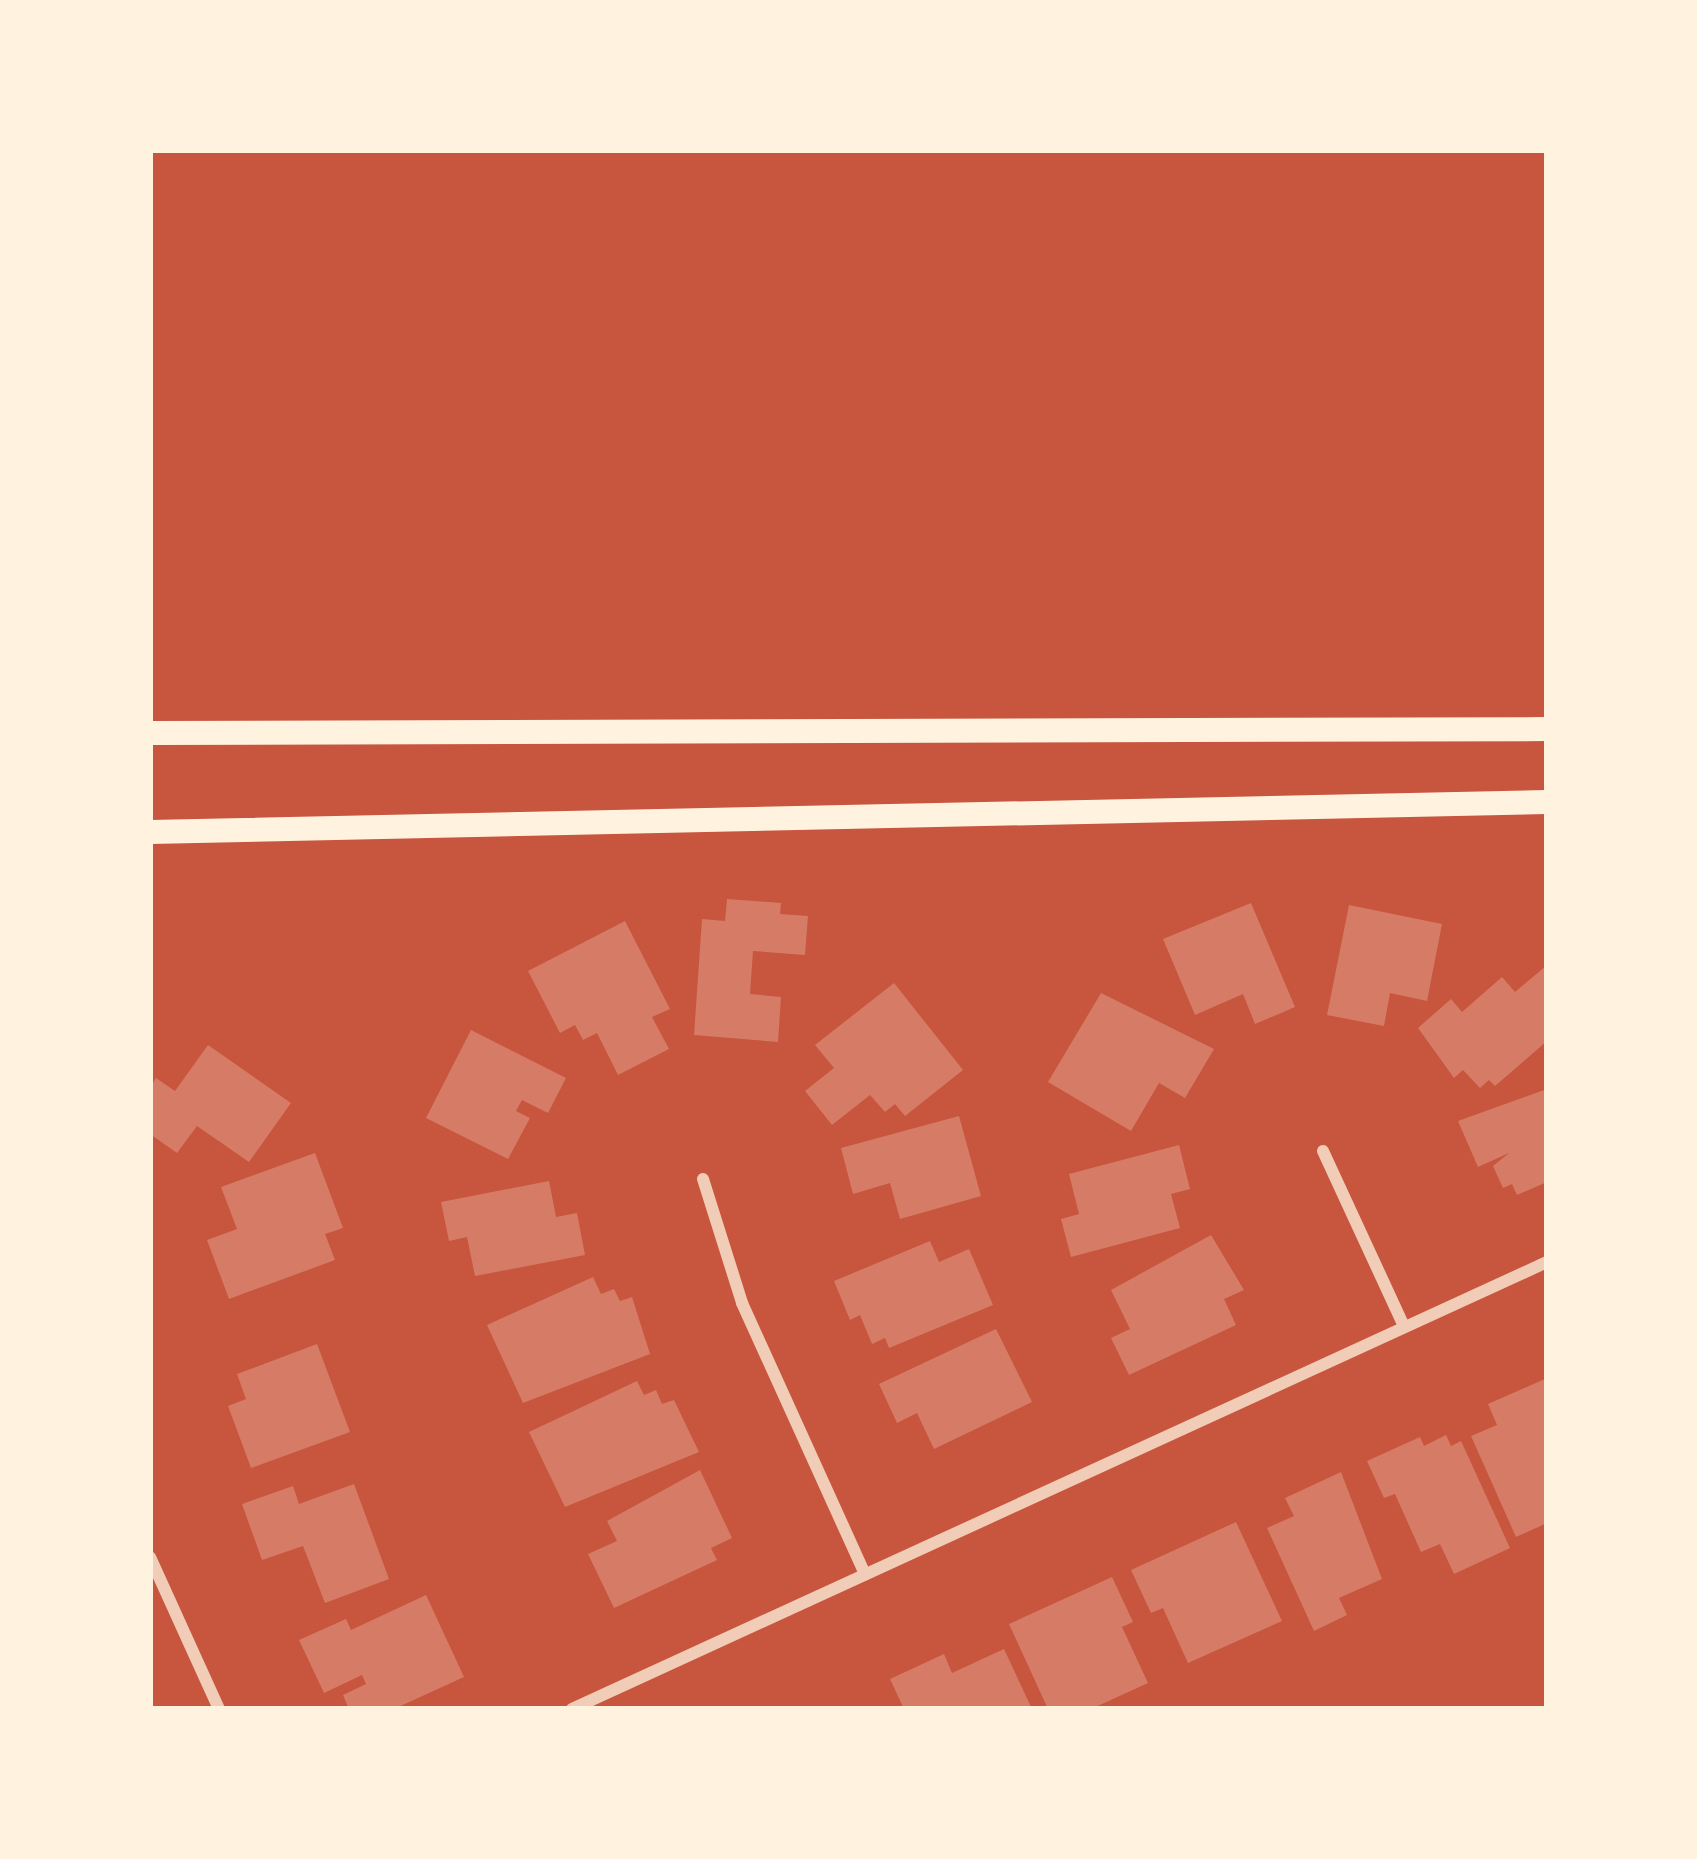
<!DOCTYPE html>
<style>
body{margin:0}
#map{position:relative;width:1697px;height:1859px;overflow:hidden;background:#c8553d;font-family:Bitter,serif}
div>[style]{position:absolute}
.building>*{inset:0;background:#d67c66}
.minor>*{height:12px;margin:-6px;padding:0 6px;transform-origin:6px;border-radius:6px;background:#f1ccb7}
.secondary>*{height:24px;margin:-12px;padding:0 12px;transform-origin:12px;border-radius:12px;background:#fff3e0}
span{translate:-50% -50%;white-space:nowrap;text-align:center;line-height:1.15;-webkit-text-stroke:12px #fff3e0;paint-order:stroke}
.frame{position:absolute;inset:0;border:153px solid #fff3e0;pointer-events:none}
</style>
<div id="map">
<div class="building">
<div style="clip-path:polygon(727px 899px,781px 903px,780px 914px,808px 916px,805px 955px,753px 951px,750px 994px,781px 997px,778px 1042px,694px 1035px,702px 919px,725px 921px)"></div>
<div style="clip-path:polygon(1251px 903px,1295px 1007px,1255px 1024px,1243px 994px,1195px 1015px,1163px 939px)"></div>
<div style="clip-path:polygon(1349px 905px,1442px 924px,1427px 1001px,1390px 993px,1384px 1026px,1327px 1015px)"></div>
<div style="clip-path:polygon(625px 921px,670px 1009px,652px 1017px,669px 1049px,618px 1075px,597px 1033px,583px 1040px,575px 1025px,560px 1033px,528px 971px)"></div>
<div style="clip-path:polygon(1547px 965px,1547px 1041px,1495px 1086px,1489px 1080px,1480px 1088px,1463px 1070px,1454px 1078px,1418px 1028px,1451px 999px,1462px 1012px,1502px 977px,1515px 992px)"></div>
<div style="clip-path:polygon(894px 983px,963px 1070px,905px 1116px,895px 1104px,885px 1112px,870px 1095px,832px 1125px,805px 1091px,834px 1068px,815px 1045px)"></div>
<div style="clip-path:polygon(1101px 993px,1214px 1049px,1185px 1098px,1159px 1083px,1131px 1131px,1048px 1082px)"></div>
<div style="clip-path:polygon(471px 1030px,566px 1078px,548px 1113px,522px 1100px,516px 1111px,530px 1118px,508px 1159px,426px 1118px)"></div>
<div style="clip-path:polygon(208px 1045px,291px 1103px,249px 1162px,197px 1126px,177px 1153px,150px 1134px,150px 1087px,156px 1078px,175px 1091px)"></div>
<div style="clip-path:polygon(1547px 1089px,1547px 1182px,1517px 1195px,1512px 1184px,1503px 1188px,1493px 1166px,1509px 1153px,1478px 1167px,1458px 1121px)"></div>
<div style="clip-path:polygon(959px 1116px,981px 1196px,900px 1219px,890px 1183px,853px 1194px,841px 1148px)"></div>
<div style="clip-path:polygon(1179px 1145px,1190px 1189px,1171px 1194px,1180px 1228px,1071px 1257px,1061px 1219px,1079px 1214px,1069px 1174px)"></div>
<div style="clip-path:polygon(315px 1153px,343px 1228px,325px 1234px,335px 1260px,229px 1299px,207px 1240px,237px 1229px,221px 1187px)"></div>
<div style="clip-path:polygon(549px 1181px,556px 1217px,577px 1213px,585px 1255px,475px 1276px,467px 1237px,449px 1241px,441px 1202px)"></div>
<div style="clip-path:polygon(1211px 1235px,1244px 1290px,1224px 1299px,1236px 1325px,1129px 1375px,1111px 1338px,1130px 1329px,1111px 1290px)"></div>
<div style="clip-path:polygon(930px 1241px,939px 1262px,969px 1249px,993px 1305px,889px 1348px,885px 1338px,872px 1344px,860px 1315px,850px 1320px,834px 1281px)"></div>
<div style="clip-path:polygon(593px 1277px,601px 1294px,614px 1289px,620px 1301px,632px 1297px,650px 1354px,523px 1403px,487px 1325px)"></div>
<div style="clip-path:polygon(996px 1329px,1032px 1402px,934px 1449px,917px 1413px,897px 1423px,879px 1384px)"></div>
<div style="clip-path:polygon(317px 1344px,350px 1432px,251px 1468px,228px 1406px,246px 1399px,237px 1374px)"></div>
<div style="clip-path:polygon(1547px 1378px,1547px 1523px,1516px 1537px,1471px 1436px,1497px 1425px,1488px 1404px)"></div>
<div style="clip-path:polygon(637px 1381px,644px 1395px,656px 1390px,662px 1404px,674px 1400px,699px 1452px,565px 1507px,529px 1432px)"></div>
<div style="clip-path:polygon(1446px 1435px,1451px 1446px,1461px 1441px,1510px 1548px,1454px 1574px,1440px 1544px,1421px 1552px,1395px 1494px,1384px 1498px,1367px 1461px,1420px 1437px,1424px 1446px)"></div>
<div style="clip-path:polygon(700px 1470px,732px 1538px,711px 1548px,717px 1560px,614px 1608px,588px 1554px,617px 1541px,607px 1521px)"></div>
<div style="clip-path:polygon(1341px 1472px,1382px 1579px,1339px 1598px,1347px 1615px,1314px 1631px,1267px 1528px,1294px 1516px,1285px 1498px)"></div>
<div style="clip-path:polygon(354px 1484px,389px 1579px,325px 1603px,303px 1546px,262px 1560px,242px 1504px,293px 1486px,299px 1504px)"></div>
<div style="clip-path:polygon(1236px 1522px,1282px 1621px,1188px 1663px,1163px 1608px,1151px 1613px,1131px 1570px)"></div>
<div style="clip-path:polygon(1112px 1577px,1133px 1622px,1122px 1627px,1148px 1683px,1091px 1709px,1048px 1709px,1009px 1624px)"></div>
<div style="clip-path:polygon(426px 1595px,464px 1677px,394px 1709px,349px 1709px,343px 1695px,366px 1684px,362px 1675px,324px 1693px,299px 1640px,346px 1619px,351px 1630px)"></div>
<div style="clip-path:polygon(1004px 1649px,1032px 1709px,904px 1709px,890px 1679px,944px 1654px,952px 1673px)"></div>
</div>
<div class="minor">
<div style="left:1323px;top:1151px;width:193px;rotate:65.2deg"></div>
<div style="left:703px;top:1179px;width:130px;rotate:72.5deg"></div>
<div style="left:742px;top:1303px;width:298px;rotate:65.6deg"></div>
<div style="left:150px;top:1557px;width:167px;rotate:65.6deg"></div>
<div style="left:572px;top:1709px;width:1073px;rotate:-24.63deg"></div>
</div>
<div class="secondary">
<div style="left:150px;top:733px;width:1397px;rotate:-0.16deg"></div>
<div style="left:150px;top:832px;width:1397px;rotate:-1.23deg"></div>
</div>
<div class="frame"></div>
</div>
